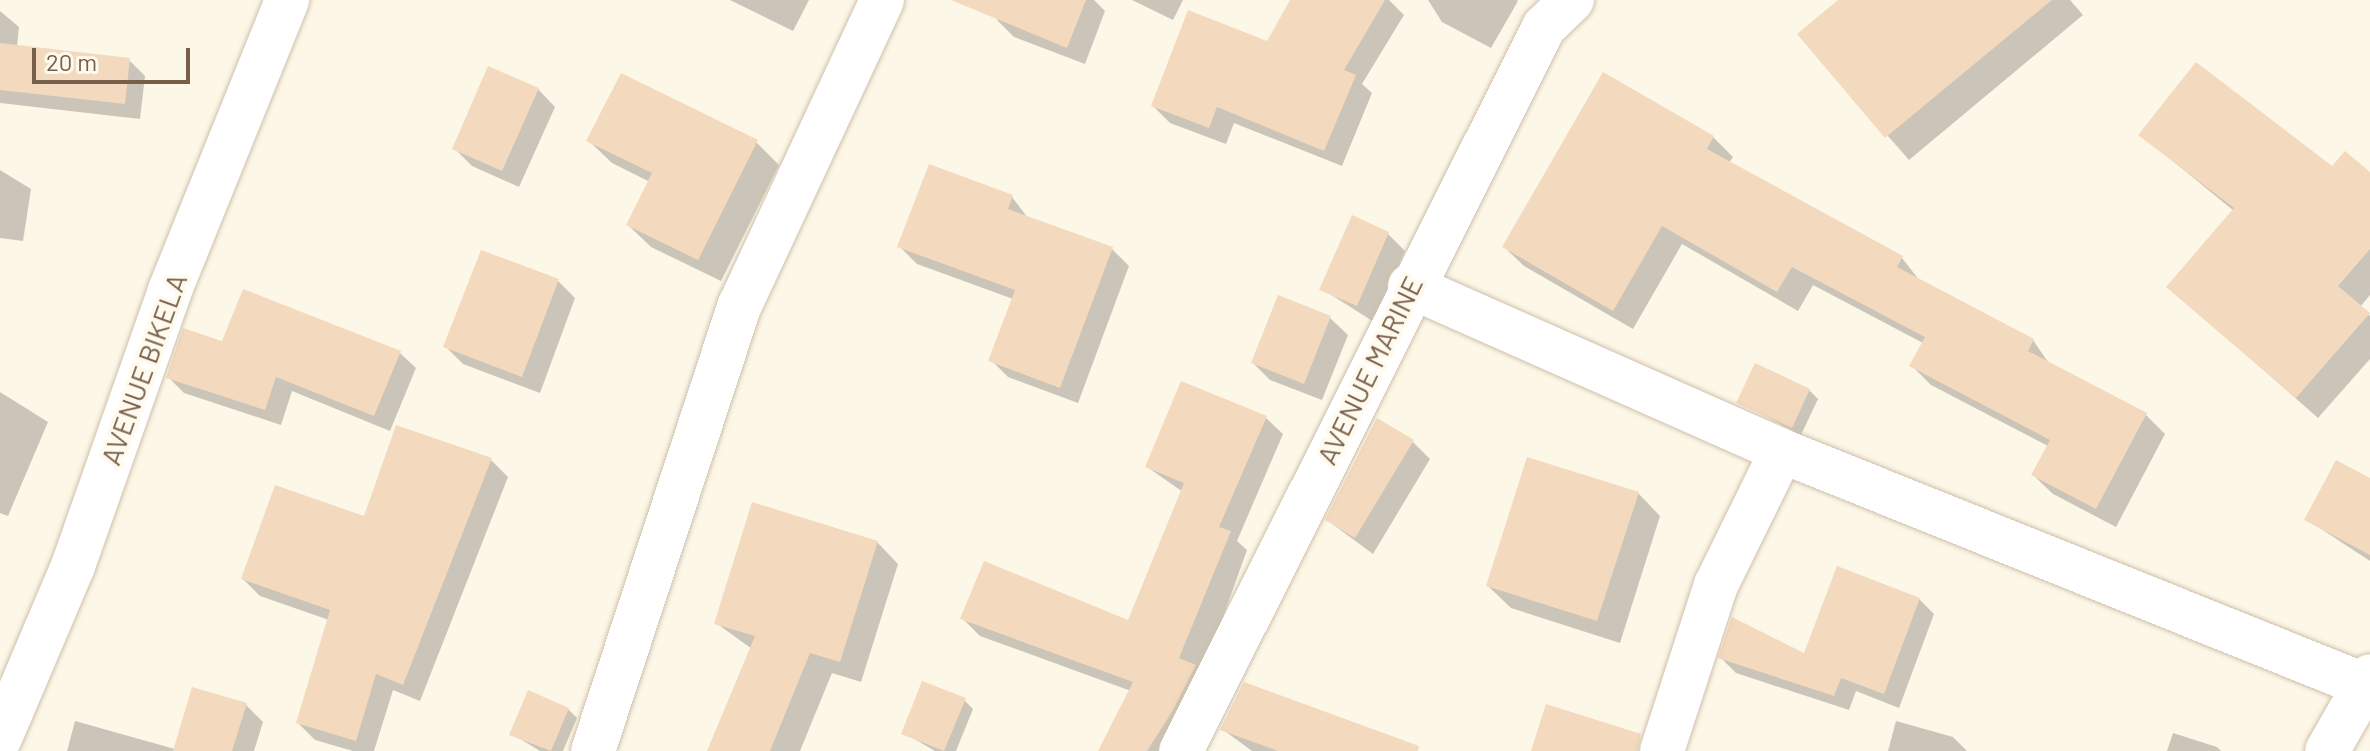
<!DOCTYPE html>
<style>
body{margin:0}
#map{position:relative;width:2370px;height:751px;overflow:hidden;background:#fdf7e7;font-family:Barlow,sans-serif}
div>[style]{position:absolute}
.shadow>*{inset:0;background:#0003}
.building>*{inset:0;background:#f3d9bd}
.roads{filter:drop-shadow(0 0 2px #cfbfac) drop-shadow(0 0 2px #cfbfac)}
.minor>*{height:44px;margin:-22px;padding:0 22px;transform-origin:22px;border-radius:22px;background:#fff}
span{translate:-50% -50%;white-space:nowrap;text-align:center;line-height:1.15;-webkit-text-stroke:8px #fffaee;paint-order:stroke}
.street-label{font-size:28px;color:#785f4a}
.scale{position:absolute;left:32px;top:48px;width:158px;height:36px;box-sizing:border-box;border:4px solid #785f4a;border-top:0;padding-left:10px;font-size:24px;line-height:28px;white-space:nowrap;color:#785f4a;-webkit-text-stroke:6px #fffaee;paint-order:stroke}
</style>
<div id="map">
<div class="shadow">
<div style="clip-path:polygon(730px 0,809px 0,793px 31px)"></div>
<div style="clip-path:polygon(1005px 0,1094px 0,1105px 11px,1085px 64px,1014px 37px,997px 20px)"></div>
<div style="clip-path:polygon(1132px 0,1183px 0,1173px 20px)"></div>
<div style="clip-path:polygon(1294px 0,1389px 0,1404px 15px,1362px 84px,1372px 93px,1342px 166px,1234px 123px,1226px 144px,1170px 123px,1153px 106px,1268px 43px)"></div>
<div style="clip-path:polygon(1428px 0,1517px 0,1518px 1px,1491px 48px,1442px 22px)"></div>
<div style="clip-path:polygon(1841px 0,2070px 0,2083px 15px,1909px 160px,1799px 35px)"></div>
<div style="clip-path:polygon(0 11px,19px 27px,17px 47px,129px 60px,145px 76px,140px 119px,0 103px)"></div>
<div style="clip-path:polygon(538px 89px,555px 107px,519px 187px,472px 166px,454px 148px)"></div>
<div style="clip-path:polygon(2141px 135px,2370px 175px,2370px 295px,2360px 307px,2370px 316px,2370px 359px,2318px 418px,2169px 287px,2234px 211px)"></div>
<div style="clip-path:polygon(1713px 137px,1733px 157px,1729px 163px,1902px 258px,1920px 281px,2033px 340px,2050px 365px,2146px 415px,2165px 434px,2116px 527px,2053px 494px,2033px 475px,2048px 446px,1931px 385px,1911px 365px,1923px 343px,1813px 285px,1798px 311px,1682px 244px,1633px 329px,1524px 266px,1504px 247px)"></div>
<div style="clip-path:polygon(589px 141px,756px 142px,779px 165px,721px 281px,651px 247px,628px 225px,650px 182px,612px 163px)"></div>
<div style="clip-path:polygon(0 170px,31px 189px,23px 241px,0 238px)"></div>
<div style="clip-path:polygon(1012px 197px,1028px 218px,1112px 249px,1129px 266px,1078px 403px,1008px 377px,991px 360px,1013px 299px,917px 264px,899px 246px)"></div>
<div style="clip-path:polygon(1388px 234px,1405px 251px,1374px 322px,1322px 289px)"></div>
<div style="clip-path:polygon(558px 281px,575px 298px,540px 393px,463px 364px,446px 347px)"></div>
<div style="clip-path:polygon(1279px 298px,1330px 318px,1348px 335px,1322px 400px,1270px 380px,1253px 363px)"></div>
<div style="clip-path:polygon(224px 343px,400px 353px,416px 368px,390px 431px,292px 391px,281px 425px,184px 393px,168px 377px)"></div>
<div style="clip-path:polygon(1809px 390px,1818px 399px,1801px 435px,1738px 402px)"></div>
<div style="clip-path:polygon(0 392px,48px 422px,8px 516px,0 513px)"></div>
<div style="clip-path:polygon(1265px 417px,1283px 434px,1237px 541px,1247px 550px,1175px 751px,1100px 751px,1131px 691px,980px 636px,963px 619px,1129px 622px,1183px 492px,1147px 467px)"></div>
<div style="clip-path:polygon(397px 428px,491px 460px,508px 477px,420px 701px,393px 690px,374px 751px,353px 751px,315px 740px,298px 723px,329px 620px,260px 596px,243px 579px,365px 519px)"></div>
<div style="clip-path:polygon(1413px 442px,1430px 459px,1373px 554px,1327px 520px)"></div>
<div style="clip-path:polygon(2370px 480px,2370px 561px,2306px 519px)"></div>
<div style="clip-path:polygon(1638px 493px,1660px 516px,1620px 643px,1511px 608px,1488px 586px)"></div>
<div style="clip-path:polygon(877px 542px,898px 564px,861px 682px,832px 673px,800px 751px,714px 751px,752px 649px,716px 623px)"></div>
<div style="clip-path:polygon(1919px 599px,1934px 614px,1899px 708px,1856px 691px,1849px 710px,1736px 673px,1721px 658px,1805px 656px)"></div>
<div style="clip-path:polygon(964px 700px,973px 709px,956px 751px,935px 751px,904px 733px)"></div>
<div style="clip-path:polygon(246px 705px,263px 722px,254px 751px,67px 751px,75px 721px,175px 749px)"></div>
<div style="clip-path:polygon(568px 709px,577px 718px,563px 751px,540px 751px,512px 734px)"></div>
<div style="clip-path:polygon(1896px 721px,1953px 737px,1967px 751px,1888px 751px)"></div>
<div style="clip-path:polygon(1222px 729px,1362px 751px,1252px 751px)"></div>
<div style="clip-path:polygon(2173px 733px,2217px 747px,2221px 751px,2167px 751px)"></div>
</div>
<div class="building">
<div style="clip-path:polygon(951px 0,1086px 0,1067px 48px)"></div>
<div style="clip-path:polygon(1290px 0,1385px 0,1344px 70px,1356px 75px,1324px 151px,1217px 107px,1209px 128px,1151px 106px,1188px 10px,1267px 41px)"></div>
<div style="clip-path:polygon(1838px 0,2052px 0,1885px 138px,1797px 34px)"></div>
<div style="clip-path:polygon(0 43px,130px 58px,125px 104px,0 90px)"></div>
<div style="clip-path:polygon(2196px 62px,2332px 166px,2345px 151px,2370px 172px,2370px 249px,2338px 286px,2370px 313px,2296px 398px,2166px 287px,2234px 208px,2138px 135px)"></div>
<div style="clip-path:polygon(488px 66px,539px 88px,502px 171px,452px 149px)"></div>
<div style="clip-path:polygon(1603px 72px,1714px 136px,1707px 149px,1903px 256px,1897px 267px,2034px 339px,2028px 351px,2147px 413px,2096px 509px,2031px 475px,2050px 440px,1909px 366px,1925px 337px,1792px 267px,1777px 292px,1662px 226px,1613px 311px,1502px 247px)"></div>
<div style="clip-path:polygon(621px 73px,758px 140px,698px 260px,626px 225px,652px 173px,586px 141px)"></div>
<div style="clip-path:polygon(929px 164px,1013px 195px,1008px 209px,1113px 247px,1060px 388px,988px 361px,1015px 290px,897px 247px)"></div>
<div style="clip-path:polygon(1352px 215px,1389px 232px,1357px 306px,1319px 290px)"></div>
<div style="clip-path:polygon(481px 250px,559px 279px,522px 377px,443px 347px)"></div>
<div style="clip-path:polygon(243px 289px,401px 351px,374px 416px,276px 377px,265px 410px,166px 378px,183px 328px,222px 341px)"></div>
<div style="clip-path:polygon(1278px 295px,1331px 316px,1304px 384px,1251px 363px)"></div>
<div style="clip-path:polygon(1755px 363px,1810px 389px,1792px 428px,1736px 403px)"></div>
<div style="clip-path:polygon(1181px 381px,1267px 416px,1219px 527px,1231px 531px,1179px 658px,1196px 665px,1172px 712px,1147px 751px,1098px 751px,1133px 682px,960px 619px,984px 561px,1128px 620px,1184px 483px,1145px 467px)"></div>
<div style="clip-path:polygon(1377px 418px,1414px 440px,1355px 538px,1325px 520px)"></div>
<div style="clip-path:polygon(396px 425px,492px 458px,403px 685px,376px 674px,356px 741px,296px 723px,330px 610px,241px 579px,275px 485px,364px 516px)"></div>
<div style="clip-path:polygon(1527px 457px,1639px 492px,1597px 621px,1486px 586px)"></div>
<div style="clip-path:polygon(2336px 460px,2370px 478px,2370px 555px,2304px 520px)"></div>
<div style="clip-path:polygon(752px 502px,878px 541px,840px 662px,810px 653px,770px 751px,707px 751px,755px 636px,714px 624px)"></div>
<div style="clip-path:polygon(1837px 566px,1920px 598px,1884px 694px,1841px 678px,1834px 696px,1718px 658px,1732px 617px,1804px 653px)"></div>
<div style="clip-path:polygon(922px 681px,966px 698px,944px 751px,901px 734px)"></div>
<div style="clip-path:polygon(1244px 682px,1419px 746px,1418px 751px,1278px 751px,1220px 730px)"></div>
<div style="clip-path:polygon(192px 687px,247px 703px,232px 751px,173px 751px)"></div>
<div style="clip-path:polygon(528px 690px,569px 708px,551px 751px,509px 735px)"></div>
<div style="clip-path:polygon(1546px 704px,1641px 734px,1638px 751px,1531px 751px)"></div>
</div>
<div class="roads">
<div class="minor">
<div style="left:1410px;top:286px;width:407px;rotate:23.9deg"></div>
<div style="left:1782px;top:451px;width:627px;rotate:21.9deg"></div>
<div style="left:0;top:738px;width:187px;rotate:-67deg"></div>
<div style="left:73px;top:566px;width:293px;rotate:-70.6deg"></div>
<div style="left:170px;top:290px;width:313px;rotate:-68deg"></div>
<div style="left:593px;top:751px;width:470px;rotate:-71.8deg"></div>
<div style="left:740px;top:305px;width:336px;rotate:-65deg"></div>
<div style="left:1181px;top:751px;width:810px;rotate:-63.37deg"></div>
<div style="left:1544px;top:27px;width:39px;rotate:-44deg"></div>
<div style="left:1662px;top:751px;width:175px;rotate:-72deg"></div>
<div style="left:1716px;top:585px;width:149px;rotate:-63.8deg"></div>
<div style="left:2327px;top:751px;width:86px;rotate:-60.2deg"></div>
</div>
</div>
<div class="street-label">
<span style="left:143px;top:369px;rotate:-70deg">AVENUE BIKELA</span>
<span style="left:1369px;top:370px;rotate:-64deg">AVENUE MARINE</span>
</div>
<div class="scale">20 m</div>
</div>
